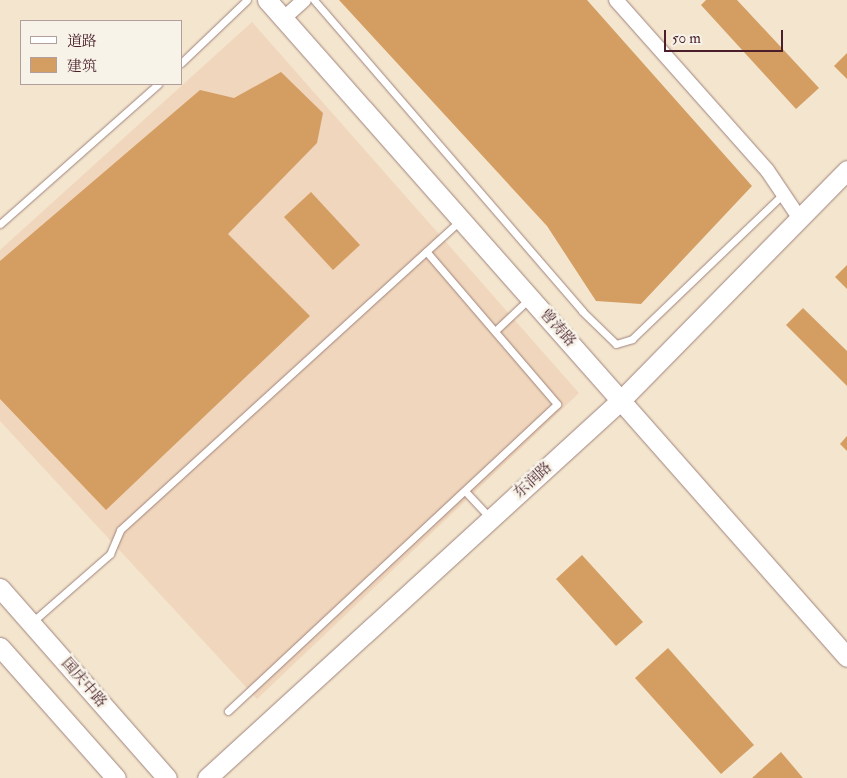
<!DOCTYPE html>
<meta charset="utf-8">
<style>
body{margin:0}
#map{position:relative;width:847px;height:778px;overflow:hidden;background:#f4e5ce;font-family:"IM FELL Double Pica","Noto Serif SC",serif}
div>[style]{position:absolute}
.built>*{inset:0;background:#f0d6bc}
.building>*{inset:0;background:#d49e63}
.roads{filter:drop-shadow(0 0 1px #9f827c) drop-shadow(0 0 1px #9f827c)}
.lane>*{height:7px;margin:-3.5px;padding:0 3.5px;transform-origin:3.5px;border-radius:3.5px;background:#fff}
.street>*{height:14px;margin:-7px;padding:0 7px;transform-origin:7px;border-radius:7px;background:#fff}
.secondary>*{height:19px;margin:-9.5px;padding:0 9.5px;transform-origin:9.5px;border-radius:9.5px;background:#fff}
span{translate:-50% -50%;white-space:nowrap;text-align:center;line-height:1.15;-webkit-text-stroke:5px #f7f3e8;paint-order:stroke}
.street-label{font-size:15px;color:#4a1f2b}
.legend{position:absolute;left:20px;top:20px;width:162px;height:65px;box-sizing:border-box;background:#f7f3e8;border:1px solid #b29e9c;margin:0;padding:6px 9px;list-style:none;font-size:15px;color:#4a1f2b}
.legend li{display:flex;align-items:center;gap:10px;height:25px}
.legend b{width:25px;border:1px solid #b29e9c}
.scale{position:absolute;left:664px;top:30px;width:119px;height:22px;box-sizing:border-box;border:2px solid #4a1f2b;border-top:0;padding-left:6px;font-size:15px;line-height:18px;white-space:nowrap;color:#4a1f2b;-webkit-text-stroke:4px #f7f3e8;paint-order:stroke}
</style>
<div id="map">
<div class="built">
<div style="clip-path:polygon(252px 22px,579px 393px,257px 699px,0 421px,0 250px)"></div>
</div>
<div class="building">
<div style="clip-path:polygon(339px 0,587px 0,752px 186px,641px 304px,596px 301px,547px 226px)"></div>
<div style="clip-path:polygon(706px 0,737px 0,819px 88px,796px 109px,701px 5px)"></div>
<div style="clip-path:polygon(847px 53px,847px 79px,834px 66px)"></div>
<div style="clip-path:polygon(281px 72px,323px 113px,317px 143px,228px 234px,310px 316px,106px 510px,0 399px,0 261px,200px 90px,234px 98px)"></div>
<div style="clip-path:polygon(311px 192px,360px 245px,333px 270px,284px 217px)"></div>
<div style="clip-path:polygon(847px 265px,847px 289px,835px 277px)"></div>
<div style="clip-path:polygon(803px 308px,847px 351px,847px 386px,786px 325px)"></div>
<div style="clip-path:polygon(847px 436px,847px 451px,840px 444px)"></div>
<div style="clip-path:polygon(582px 555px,643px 622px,616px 646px,556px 579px)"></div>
<div style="clip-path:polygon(668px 648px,754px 745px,721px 774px,635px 678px)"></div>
<div style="clip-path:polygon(781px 752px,803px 778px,752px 778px)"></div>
</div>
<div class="roads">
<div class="lane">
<div style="left:314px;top:0;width:411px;rotate:49.2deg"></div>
<div style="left:582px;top:311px;width:47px;rotate:44.1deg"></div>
<div style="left:616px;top:344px;width:17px;rotate:-17deg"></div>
<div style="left:632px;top:339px;width:209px;rotate:-43.8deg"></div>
<div style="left:181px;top:63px;width:91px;rotate:-43.7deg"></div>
<div style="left:0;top:224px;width:211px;rotate:-41.5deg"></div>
<div style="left:495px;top:331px;width:47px;rotate:-43.3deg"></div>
<div style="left:465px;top:491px;width:37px;rotate:47deg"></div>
<div style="left:31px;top:623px;width:105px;rotate:-41.1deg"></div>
<div style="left:110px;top:554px;width:26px;rotate:-67deg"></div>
<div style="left:120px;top:530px;width:461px;rotate:-42.3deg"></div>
<div style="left:228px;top:711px;width:450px;rotate:-43deg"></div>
<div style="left:557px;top:404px;width:201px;rotate:-130.6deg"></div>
</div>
<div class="street">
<div style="left:616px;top:0;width:227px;rotate:48.4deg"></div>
<div style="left:767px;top:170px;width:59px;rotate:56deg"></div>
<div style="left:284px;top:18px;width:27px;rotate:-42deg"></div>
</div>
<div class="secondary">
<div style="left:267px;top:0;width:876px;rotate:48.56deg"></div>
<div style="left:0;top:588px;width:253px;rotate:48.7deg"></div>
<div style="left:0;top:647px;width:175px;rotate:48.5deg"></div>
<div style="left:207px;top:778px;width:562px;rotate:-42.4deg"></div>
<div style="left:622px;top:399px;width:321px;rotate:-45.5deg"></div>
</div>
</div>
<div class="street-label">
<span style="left:558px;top:328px;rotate:48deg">曾涛路</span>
<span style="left:533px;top:480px;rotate:-42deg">东润路</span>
<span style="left:84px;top:683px;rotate:49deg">国庆中路</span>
</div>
<ul class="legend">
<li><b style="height:6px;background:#fff"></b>道路</li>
<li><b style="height:14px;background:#d49e63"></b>建筑</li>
</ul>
<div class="scale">50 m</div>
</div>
